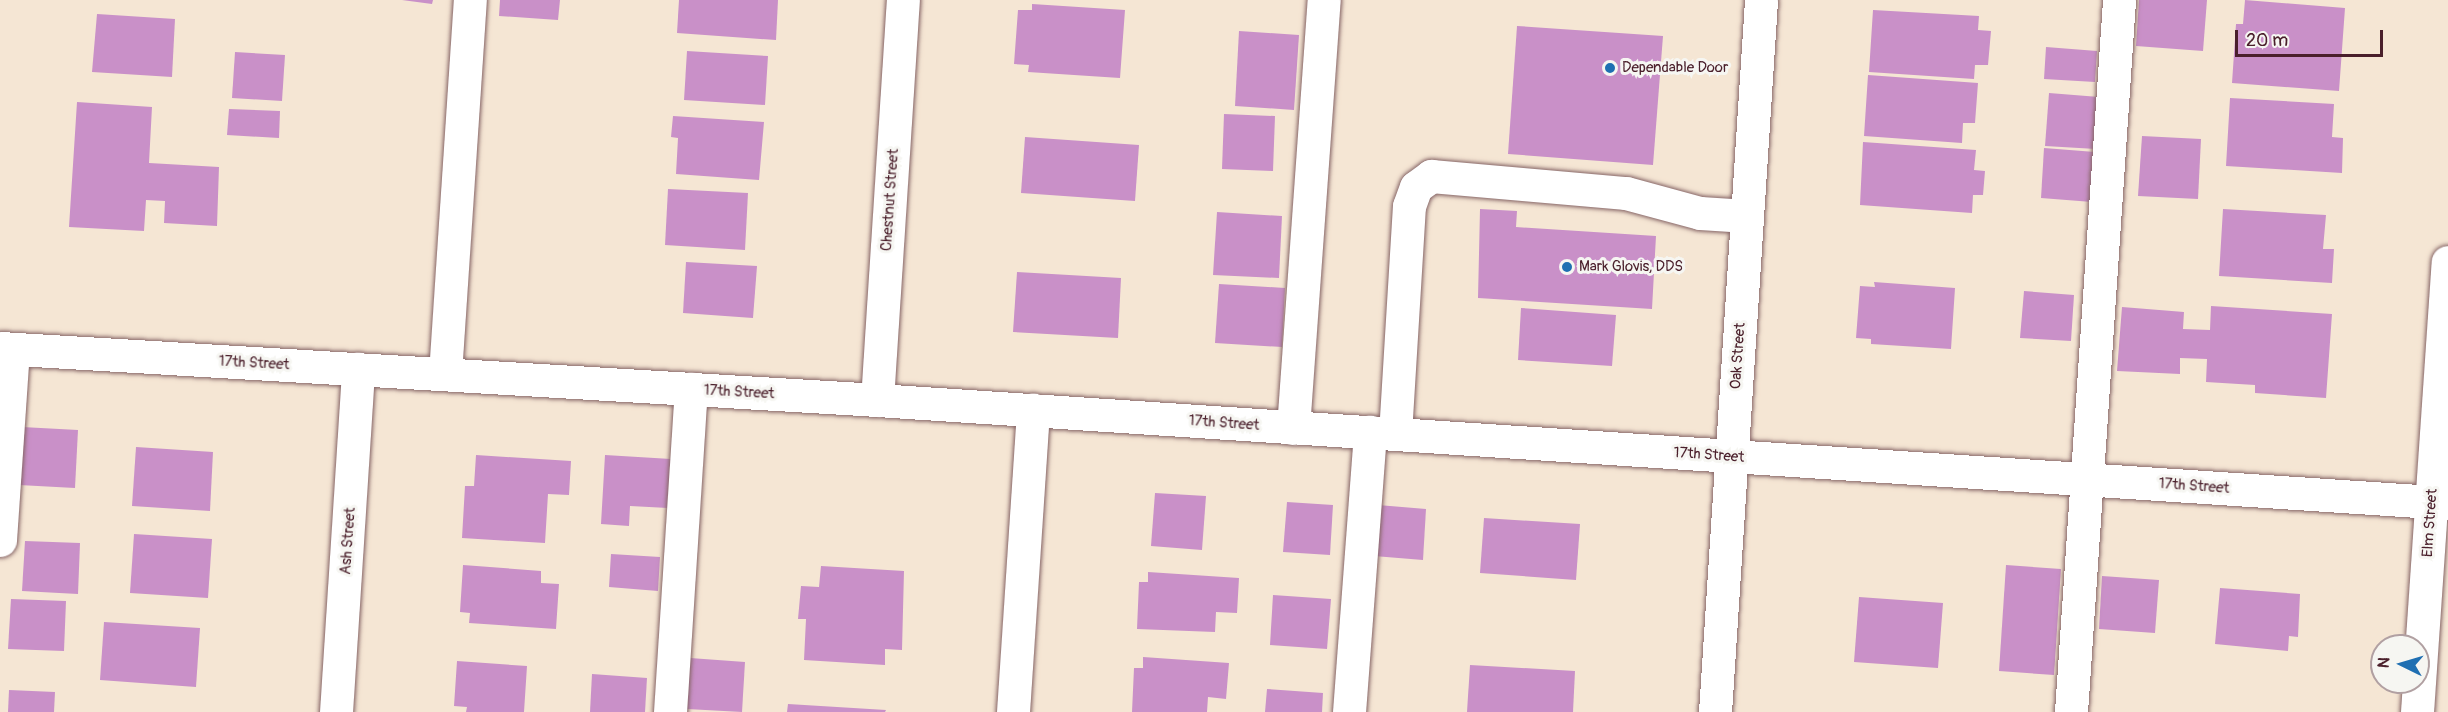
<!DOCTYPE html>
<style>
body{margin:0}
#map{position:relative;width:2448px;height:712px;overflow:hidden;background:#f5e6d4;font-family:Pangolin,sans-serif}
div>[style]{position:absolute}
.building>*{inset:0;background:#c990c8}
.roads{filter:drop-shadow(0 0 2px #866566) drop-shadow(0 0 2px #866566)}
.minor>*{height:33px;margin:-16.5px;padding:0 16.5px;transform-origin:16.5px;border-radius:16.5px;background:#fff}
.dots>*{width:16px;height:16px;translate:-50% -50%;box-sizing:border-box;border:3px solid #f6f6f2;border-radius:50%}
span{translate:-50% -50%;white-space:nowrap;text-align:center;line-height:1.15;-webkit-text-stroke:6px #f6f6f2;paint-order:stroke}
.poi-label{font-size:15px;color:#4a1f2b}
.left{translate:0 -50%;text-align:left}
.street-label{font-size:15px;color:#4a1f2b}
.north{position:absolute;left:2370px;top:634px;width:60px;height:60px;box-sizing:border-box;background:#f6f6f2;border:2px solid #b1a0a2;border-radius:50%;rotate:275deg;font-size:16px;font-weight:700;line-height:24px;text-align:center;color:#4a1f2b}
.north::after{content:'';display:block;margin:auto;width:21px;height:27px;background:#1f6fb2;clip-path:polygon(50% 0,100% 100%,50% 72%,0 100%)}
.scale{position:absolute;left:2235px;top:30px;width:148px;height:27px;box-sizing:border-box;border:3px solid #4a1f2b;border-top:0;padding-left:8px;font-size:18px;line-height:21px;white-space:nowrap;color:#4a1f2b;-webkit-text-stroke:4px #f6f6f2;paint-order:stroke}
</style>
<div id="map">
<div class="building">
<div style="clip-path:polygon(402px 0,433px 0,432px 4px)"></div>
<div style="clip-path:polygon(500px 0,560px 0,558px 20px,499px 16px)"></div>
<div style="clip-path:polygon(679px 0,778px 0,776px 40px,677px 33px)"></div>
<div style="clip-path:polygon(2139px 0,2207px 0,2203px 51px,2136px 46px)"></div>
<div style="clip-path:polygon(2245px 0,2345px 8px,2339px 91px,2232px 83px,2236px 24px,2243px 24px)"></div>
<div style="clip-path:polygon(1032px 4px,1125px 10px,1120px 78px,1028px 72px,1029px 65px,1014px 64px,1018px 10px,1032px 10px)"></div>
<div style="clip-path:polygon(1873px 10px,1979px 16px,1978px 30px,1991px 31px,1988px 65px,1975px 65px,1974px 79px,1869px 72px)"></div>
<div style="clip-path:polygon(97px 14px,175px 19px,172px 77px,92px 72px)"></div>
<div style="clip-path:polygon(1517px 26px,1663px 36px,1653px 165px,1508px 154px)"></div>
<div style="clip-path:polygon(1239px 31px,1299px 35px,1294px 110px,1235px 106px)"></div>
<div style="clip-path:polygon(2046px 47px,2097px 51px,2095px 82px,2044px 79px)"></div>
<div style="clip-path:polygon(687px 51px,768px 56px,765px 105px,684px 100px)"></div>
<div style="clip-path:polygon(235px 52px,285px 55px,282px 101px,232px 98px)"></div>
<div style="clip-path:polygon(1868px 75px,1978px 83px,1975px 123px,1963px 123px,1962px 143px,1864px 136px)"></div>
<div style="clip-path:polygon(2049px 93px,2099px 97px,2096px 149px,2045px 146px)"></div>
<div style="clip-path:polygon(2230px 98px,2334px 104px,2332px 137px,2343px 138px,2342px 173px,2226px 166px)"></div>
<div style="clip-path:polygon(77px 102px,152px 107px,149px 163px,219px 167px,217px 226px,164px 223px,165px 201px,146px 200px,144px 231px,69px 227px)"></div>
<div style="clip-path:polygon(229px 109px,280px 111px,279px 138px,227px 135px)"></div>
<div style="clip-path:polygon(1224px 114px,1275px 116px,1273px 171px,1222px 169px)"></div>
<div style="clip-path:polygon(673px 116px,764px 122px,759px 180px,676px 174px,678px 138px,671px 137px)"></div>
<div style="clip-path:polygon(2142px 136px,2201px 139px,2198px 199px,2138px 196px)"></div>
<div style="clip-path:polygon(1025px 137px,1139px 145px,1135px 201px,1021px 193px)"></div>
<div style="clip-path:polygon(1863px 142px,1976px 150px,1974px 170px,1985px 171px,1983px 195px,1973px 195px,1972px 213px,1860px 205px)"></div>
<div style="clip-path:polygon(2044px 148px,2095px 152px,2092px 202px,2041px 198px)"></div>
<div style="clip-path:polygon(668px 189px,748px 193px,745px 250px,665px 245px)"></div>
<div style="clip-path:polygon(1480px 209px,1517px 211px,1516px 227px,1656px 236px,1652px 309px,1478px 298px)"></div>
<div style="clip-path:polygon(2223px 209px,2326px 215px,2323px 249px,2334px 249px,2332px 283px,2219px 276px)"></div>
<div style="clip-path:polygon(1217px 212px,1282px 216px,1279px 278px,1213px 275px)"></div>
<div style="clip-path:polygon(686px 262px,757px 266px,753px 318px,683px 313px)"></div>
<div style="clip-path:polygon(1017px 272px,1121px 278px,1118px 338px,1013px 332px)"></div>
<div style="clip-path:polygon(1874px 282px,1955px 288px,1951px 349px,1871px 344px,1871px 339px,1856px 338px,1860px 286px,1875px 287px)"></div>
<div style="clip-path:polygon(1219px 284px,1285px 288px,1282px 347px,1215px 343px)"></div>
<div style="clip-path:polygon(2024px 291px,2074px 295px,2071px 341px,2020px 338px)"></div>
<div style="clip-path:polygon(2211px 306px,2332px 314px,2326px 398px,2255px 393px,2255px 385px,2206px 382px,2207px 359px,2180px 358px,2180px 374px,2117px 371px,2122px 307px,2184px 312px,2183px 329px,2210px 330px)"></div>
<div style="clip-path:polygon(1521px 308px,1616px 315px,1612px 366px,1518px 360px)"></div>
<div style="clip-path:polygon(22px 427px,78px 430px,75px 488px,19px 485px)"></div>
<div style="clip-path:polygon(136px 447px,213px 452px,210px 511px,132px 506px)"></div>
<div style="clip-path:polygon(476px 455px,571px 461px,569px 495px,548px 494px,545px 543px,462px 538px,465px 486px,474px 486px)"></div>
<div style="clip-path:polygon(605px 455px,671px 459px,668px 508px,630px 506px,629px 526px,601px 524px)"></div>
<div style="clip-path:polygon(1155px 493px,1206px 496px,1202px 550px,1151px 546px)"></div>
<div style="clip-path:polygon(1287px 502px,1333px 505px,1330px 555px,1283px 552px)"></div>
<div style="clip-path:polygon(1378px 505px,1426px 509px,1423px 560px,1374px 556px)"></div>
<div style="clip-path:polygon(1484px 518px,1580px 524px,1576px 580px,1480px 573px)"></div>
<div style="clip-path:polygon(134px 534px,212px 539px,208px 598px,130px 593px)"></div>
<div style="clip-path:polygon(25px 541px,80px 543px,78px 594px,22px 591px)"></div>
<div style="clip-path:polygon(611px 554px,660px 557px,658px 591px,609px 587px)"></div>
<div style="clip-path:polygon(463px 565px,541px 571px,541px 583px,559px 584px,556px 629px,469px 623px,470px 613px,460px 612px)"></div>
<div style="clip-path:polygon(2006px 565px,2061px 569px,2054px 675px,1999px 671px)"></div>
<div style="clip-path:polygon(821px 566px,904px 571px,902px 650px,885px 649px,885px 665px,804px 660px,806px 619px,798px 619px,801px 586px,819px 587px)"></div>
<div style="clip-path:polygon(1148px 572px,1239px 578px,1237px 613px,1216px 612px,1215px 632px,1137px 629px,1139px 582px,1148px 582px)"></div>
<div style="clip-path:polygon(2102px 576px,2159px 580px,2155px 633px,2099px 629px)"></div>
<div style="clip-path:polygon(2220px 588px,2300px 594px,2298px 637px,2289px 636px,2288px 651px,2215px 644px)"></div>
<div style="clip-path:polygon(1273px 595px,1331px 599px,1327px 649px,1270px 645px)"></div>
<div style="clip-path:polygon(1859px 597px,1943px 603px,1938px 668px,1854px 662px)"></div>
<div style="clip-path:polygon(11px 599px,66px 601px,64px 651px,8px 649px)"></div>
<div style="clip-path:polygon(104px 622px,200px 628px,196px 687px,100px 680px)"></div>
<div style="clip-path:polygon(1143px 657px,1229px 663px,1226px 699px,1208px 697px,1207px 712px,1132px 712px,1134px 668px,1143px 668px)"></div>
<div style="clip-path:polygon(690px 658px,745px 662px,742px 712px,687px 709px)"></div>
<div style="clip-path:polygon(457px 661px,527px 666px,524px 712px,466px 712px,467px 707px,454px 706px)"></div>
<div style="clip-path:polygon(1470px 665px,1575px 671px,1573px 712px,1467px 712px)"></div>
<div style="clip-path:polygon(592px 674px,647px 678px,645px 712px,590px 712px)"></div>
<div style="clip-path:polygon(1267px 689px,1323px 693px,1322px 712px,1265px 712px)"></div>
<div style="clip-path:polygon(9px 690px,55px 692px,54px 712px,8px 712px)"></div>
<div style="clip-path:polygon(788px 704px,886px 710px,885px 712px,787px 712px)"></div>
</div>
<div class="roads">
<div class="minor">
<div style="left:0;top:348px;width:879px;rotate:3.39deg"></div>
<div style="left:877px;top:400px;width:1574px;rotate:3.75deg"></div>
<div style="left:445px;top:374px;width:375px;rotate:-86.2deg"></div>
<div style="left:877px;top:400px;width:401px;rotate:-86.3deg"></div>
<div style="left:1293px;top:428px;width:429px;rotate:-85.9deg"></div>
<div style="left:1395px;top:434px;width:228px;rotate:-86.5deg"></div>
<div style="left:1409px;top:206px;width:20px;rotate:-70deg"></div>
<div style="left:1416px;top:187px;width:19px;rotate:-36deg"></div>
<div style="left:1431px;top:176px;width:196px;rotate:5deg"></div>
<div style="left:1626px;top:193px;width:77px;rotate:15.1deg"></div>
<div style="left:1700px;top:213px;width:47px;rotate:3.7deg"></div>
<div style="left:0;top:540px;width:191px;rotate:-86.1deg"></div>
<div style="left:336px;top:712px;width:344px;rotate:-86.3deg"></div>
<div style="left:670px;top:712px;width:324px;rotate:-86.3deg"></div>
<div style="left:1013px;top:712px;width:303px;rotate:-86.2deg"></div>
<div style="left:1349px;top:712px;width:281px;rotate:-85.7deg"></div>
<div style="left:1715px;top:712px;width:713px;rotate:-86.3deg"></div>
<div style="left:2071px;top:712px;width:714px;rotate:-86.14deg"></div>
<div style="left:2417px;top:712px;width:451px;rotate:-86.1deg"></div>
</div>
</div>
<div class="dots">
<div style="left:1610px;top:68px;background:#1f6fb2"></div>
<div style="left:1567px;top:267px;background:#1f6fb2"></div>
</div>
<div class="poi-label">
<span class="left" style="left:1622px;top:68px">Dependable Door</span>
<span class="left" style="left:1579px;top:267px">Mark Glovis, DDS</span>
</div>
<div class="street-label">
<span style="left:890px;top:200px;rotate:-86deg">Chestnut Street</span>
<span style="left:1738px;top:356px;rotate:-86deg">Oak Street</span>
<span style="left:254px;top:363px;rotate:3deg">17th Street</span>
<span style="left:739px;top:392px;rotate:3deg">17th Street</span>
<span style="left:1224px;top:423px;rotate:4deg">17th Street</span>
<span style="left:1709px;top:455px;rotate:4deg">17th Street</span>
<span style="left:2194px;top:486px;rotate:4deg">17th Street</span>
<span style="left:2430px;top:523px;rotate:-86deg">Elm Street</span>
<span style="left:348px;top:541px;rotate:-86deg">Ash Street</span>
</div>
<div class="north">N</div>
<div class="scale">20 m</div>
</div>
